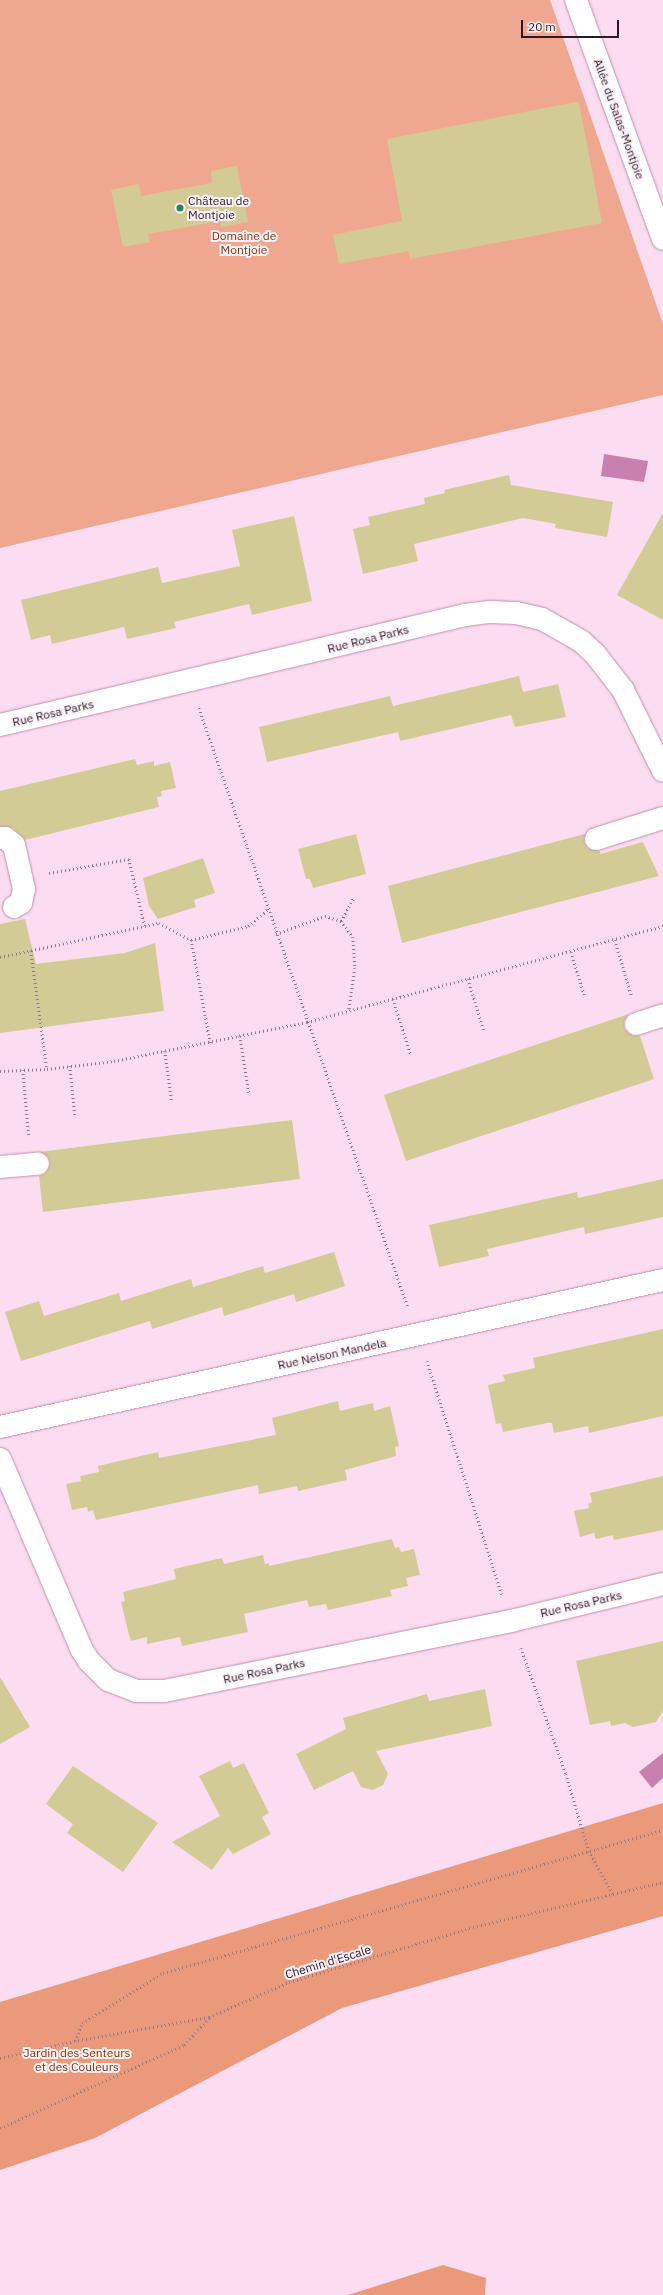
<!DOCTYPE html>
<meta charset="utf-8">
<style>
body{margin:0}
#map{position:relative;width:663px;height:2295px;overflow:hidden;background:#fcdcf0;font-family:"IBM Plex Sans",sans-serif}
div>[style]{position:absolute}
.green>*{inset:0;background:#efa88f}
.forest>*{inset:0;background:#eb997b}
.water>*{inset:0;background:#c880af}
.building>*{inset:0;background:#d3cb95}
.path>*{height:2.5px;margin-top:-1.25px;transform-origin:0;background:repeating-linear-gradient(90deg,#937a8a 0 1px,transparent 0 4px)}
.roads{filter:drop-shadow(0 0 1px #c090ae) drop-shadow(0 0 1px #c090ae)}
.minor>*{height:22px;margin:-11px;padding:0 11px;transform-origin:11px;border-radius:11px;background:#fff}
.dots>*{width:11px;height:11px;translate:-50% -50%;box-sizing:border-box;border:2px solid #fbf1f7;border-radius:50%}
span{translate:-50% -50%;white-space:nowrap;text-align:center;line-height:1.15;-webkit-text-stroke:4px #fbf1f7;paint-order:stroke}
.street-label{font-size:12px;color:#2b1925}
.poi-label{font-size:12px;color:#2b1925}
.left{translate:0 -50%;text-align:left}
.park-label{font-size:12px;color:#8e2f00}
.scale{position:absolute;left:521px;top:20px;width:98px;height:18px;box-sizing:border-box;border:2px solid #2b1925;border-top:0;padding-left:5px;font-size:12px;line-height:14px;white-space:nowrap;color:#2b1925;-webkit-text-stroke:3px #fbf1f7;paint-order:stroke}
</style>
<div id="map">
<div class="green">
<div style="clip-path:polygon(0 0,550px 0,663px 324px,663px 395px,0 548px)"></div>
</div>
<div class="forest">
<div style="clip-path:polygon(663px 1803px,663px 1916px,342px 2008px,95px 2138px,0 2170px,0 2002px)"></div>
<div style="clip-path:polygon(443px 2265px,486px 2278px,485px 2295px,348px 2295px)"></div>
</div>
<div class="water">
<div style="clip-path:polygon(604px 454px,648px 461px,644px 482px,601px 476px)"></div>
<div style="clip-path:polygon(663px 1753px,663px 1778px,652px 1788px,639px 1772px)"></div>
</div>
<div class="building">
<div style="clip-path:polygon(576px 102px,579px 103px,602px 223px,410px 259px,409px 251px,339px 264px,333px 235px,402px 221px,387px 139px)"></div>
<div style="clip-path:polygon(237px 166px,248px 222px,221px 227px,220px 221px,148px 234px,150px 242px,123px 247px,111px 190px,139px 184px,141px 196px,212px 183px,211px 171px)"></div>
<div style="clip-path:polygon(509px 475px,511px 485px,613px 502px,607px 537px,555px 528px,556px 524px,523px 518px,414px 544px,418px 561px,363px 574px,353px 529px,370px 525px,368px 517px,425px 504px,424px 498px,445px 493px,444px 490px)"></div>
<div style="clip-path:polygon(663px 513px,663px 620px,617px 595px)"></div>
<div style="clip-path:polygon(294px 516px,312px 601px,252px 615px,249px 604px,174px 622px,176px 628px,127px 639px,124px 627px,52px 644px,50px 635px,31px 640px,21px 600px,158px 567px,162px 583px,240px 566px,232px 530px)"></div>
<div style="clip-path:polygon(519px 676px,523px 692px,558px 684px,566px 717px,515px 727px,511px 715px,400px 741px,398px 732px,267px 762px,259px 727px,390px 696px,393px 706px)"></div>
<div style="clip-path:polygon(135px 759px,137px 765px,154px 761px,154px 766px,170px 762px,176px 788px,161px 791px,162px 796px,157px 797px,159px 807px,25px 840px,13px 828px,0 826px,0 791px)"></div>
<div style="clip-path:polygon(356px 834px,366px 874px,313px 888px,310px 879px,306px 879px,298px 849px)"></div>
<div style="clip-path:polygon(585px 834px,584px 842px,587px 848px,600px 851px,600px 854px,643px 842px,659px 876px,402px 943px,388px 886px)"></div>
<div style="clip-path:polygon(203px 858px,215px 893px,194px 900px,196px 907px,158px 919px,149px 906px,143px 878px)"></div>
<div style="clip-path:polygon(25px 919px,36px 964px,125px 953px,155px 943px,164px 1011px,0 1033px,0 924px)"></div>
<div style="clip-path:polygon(629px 1014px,624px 1021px,624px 1028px,633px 1036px,640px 1036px,654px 1079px,406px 1161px,384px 1095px)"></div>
<div style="clip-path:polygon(292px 1120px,300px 1179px,43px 1212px,39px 1176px,45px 1174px,50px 1163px,48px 1157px,39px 1152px)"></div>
<div style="clip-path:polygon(663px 1179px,663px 1217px,585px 1234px,584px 1227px,487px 1249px,489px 1256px,439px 1267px,429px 1225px,577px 1192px,578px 1198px)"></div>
<div style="clip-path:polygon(334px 1252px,345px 1286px,296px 1302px,294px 1294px,224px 1316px,222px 1307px,152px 1329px,150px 1321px,21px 1361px,5px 1312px,39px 1301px,44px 1316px,119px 1293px,121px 1301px,191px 1279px,193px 1287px,263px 1266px,265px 1273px)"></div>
<div style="clip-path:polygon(663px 1329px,663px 1416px,589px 1433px,588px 1426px,554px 1433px,552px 1423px,547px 1423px,503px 1432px,501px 1423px,496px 1424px,488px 1385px,505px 1381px,503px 1375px,535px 1368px,533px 1358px)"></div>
<div style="clip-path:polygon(338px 1401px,340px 1411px,373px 1403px,374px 1411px,390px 1406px,399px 1446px,395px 1447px,396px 1456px,345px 1470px,347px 1480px,298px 1491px,297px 1486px,259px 1494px,258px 1485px,96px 1520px,93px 1510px,88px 1512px,87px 1507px,72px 1510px,66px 1484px,81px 1481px,80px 1476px,99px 1472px,98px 1466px,158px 1452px,159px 1458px,276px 1435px,272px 1418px)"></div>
<div style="clip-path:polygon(663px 1476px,663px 1530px,614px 1540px,613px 1535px,596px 1539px,594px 1533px,580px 1537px,574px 1511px,589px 1508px,588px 1504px,592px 1502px,590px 1493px)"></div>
<div style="clip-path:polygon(392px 1539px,395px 1548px,399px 1547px,401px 1552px,414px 1549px,420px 1575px,406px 1578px,408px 1586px,390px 1590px,392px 1596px,328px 1610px,326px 1604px,309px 1607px,307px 1600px,244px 1614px,248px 1632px,182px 1646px,180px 1637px,147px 1644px,147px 1637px,131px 1641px,129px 1635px,121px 1602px,125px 1601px,123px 1592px,176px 1579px,174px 1569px,222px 1558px,224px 1564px,263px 1555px,265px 1564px,269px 1563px,269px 1566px)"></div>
<div style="clip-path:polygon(663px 1641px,663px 1711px,656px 1722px,633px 1727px,625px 1723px,611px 1726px,610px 1721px,590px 1725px,576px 1661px)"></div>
<div style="clip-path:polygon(0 1677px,30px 1727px,0 1744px)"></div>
<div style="clip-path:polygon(485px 1689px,492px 1726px,376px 1751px,388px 1774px,383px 1785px,373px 1790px,361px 1787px,353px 1771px,314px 1790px,296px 1754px,346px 1729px,343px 1718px,427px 1694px,429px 1701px)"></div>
<div style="clip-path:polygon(230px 1761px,233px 1768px,244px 1763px,269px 1813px,262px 1817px,271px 1834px,233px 1854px,228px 1848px,212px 1870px,172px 1842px,220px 1816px,199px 1776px)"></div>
<div style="clip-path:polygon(73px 1766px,158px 1823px,123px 1872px,67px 1833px,73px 1824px,46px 1804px)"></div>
</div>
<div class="path">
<div style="left:199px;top:708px;width:634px;rotate:70.77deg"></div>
<div style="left:49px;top:873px;width:81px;rotate:-9.9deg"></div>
<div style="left:129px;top:859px;width:69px;rotate:76.6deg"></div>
<div style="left:341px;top:921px;width:26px;rotate:-62deg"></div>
<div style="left:276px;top:934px;width:52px;rotate:-20.2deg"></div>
<div style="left:325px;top:916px;width:17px;rotate:17deg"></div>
<div style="left:341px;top:921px;width:20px;rotate:53deg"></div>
<div style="left:353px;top:937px;width:31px;rotate:86deg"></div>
<div style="left:355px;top:968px;width:42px;rotate:98.1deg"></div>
<div style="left:615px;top:940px;width:59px;rotate:73.4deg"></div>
<div style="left:31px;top:951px;width:119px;rotate:82.3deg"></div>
<div style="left:571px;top:952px;width:47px;rotate:72.7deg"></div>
<div style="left:0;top:957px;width:163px;rotate:-12.1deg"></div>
<div style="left:159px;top:923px;width:36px;rotate:28deg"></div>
<div style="left:468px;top:979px;width:54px;rotate:72.9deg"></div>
<div style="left:393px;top:999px;width:59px;rotate:72.2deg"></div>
<div style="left:240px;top:1036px;width:58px;rotate:81deg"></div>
<div style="left:210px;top:1043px;width:105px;rotate:-100.5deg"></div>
<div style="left:191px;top:940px;width:59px;rotate:-13.8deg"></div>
<div style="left:248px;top:926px;width:26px;rotate:-40deg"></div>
<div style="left:165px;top:1051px;width:52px;rotate:82.3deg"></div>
<div style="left:70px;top:1066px;width:49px;rotate:84.2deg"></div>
<div style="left:23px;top:1070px;width:67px;rotate:84.9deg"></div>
<div style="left:0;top:1071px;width:47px;rotate:-2.4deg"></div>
<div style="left:47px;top:1069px;width:67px;rotate:-6.8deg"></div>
<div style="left:114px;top:1061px;width:197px;rotate:-11.4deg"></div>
<div style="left:307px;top:1022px;width:369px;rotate:-15.1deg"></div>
<div style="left:427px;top:1361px;width:245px;rotate:72.2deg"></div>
<div style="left:521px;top:1648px;width:134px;rotate:70.3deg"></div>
<div style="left:566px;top:1774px;width:80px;rotate:73.4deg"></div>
<div style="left:589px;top:1851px;width:49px;rotate:60.8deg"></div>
<div style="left:75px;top:2041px;width:19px;rotate:-69deg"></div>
<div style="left:82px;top:2023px;width:95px;rotate:-31.7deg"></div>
<div style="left:163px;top:1973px;width:520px;rotate:-15.96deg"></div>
<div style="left:0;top:2058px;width:76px;rotate:-12.9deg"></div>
<div style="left:74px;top:2041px;width:137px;rotate:-10.1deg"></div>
<div style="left:209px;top:2017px;width:87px;rotate:-23.6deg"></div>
<div style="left:289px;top:1982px;width:192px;rotate:-16.6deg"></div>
<div style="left:473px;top:1927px;width:195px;rotate:-13.3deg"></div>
<div style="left:0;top:2128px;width:202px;rotate:-24.3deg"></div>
<div style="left:184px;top:2045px;width:37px;rotate:-47deg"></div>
</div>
<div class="roads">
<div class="minor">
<div style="left:576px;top:0;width:254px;rotate:70deg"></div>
<div style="left:0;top:725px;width:478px;rotate:-13.3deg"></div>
<div style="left:465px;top:615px;width:25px;rotate:-7deg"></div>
<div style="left:490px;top:612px;width:26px;rotate:2deg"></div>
<div style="left:516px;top:613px;width:27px;rotate:13deg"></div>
<div style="left:542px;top:619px;width:45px;rotate:29.4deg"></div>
<div style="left:581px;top:641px;width:19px;rotate:43deg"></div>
<div style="left:595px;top:654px;width:46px;rotate:52.1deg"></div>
<div style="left:623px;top:690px;width:90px;rotate:63.7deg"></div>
<div style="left:0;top:838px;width:5px"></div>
<div style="left:5px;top:838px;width:11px;rotate:38deg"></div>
<div style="left:14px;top:845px;width:45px;rotate:77.2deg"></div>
<div style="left:24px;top:889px;width:14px;rotate:102deg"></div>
<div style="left:21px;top:903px;width:8px;rotate:150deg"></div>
<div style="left:596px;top:839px;width:70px;rotate:-17.4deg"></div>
<div style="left:636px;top:1024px;width:28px;rotate:-18deg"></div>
<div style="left:0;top:1167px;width:38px;rotate:-5deg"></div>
<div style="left:0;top:1427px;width:679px;rotate:-12.5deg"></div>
<div style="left:0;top:1459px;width:208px;rotate:66.8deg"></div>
<div style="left:82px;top:1650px;width:13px;rotate:58deg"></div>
<div style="left:89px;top:1661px;width:27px;rotate:45deg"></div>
<div style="left:108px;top:1680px;width:30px;rotate:21deg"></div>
<div style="left:136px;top:1691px;width:28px"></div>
<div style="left:164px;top:1691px;width:354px;rotate:-11.4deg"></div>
<div style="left:511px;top:1621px;width:156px;rotate:-13.7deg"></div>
</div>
</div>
<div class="dots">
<div style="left:180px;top:208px;background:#24845c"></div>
</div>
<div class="street-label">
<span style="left:619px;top:119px;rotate:70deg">Allée du Salas-Montjoie</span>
<span style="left:368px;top:639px;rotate:-14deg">Rue Rosa Parks</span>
<span style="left:53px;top:713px;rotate:-13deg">Rue Rosa Parks</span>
<span style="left:332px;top:1354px;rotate:-12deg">Rue Nelson Mandela</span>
<span style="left:581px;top:1604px;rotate:-13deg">Rue Rosa Parks</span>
<span style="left:264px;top:1671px;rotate:-12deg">Rue Rosa Parks</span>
<span style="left:328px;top:1962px;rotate:-17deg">Chemin d'Escale</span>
</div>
<div class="poi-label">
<span class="left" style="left:188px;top:208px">Château de<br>Montjoie</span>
</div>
<div class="park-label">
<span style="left:244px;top:243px">Domaine de<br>Montjoie</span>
<span style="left:77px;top:2060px">Jardin des Senteurs<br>et des Couleurs</span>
</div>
<div class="scale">20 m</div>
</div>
